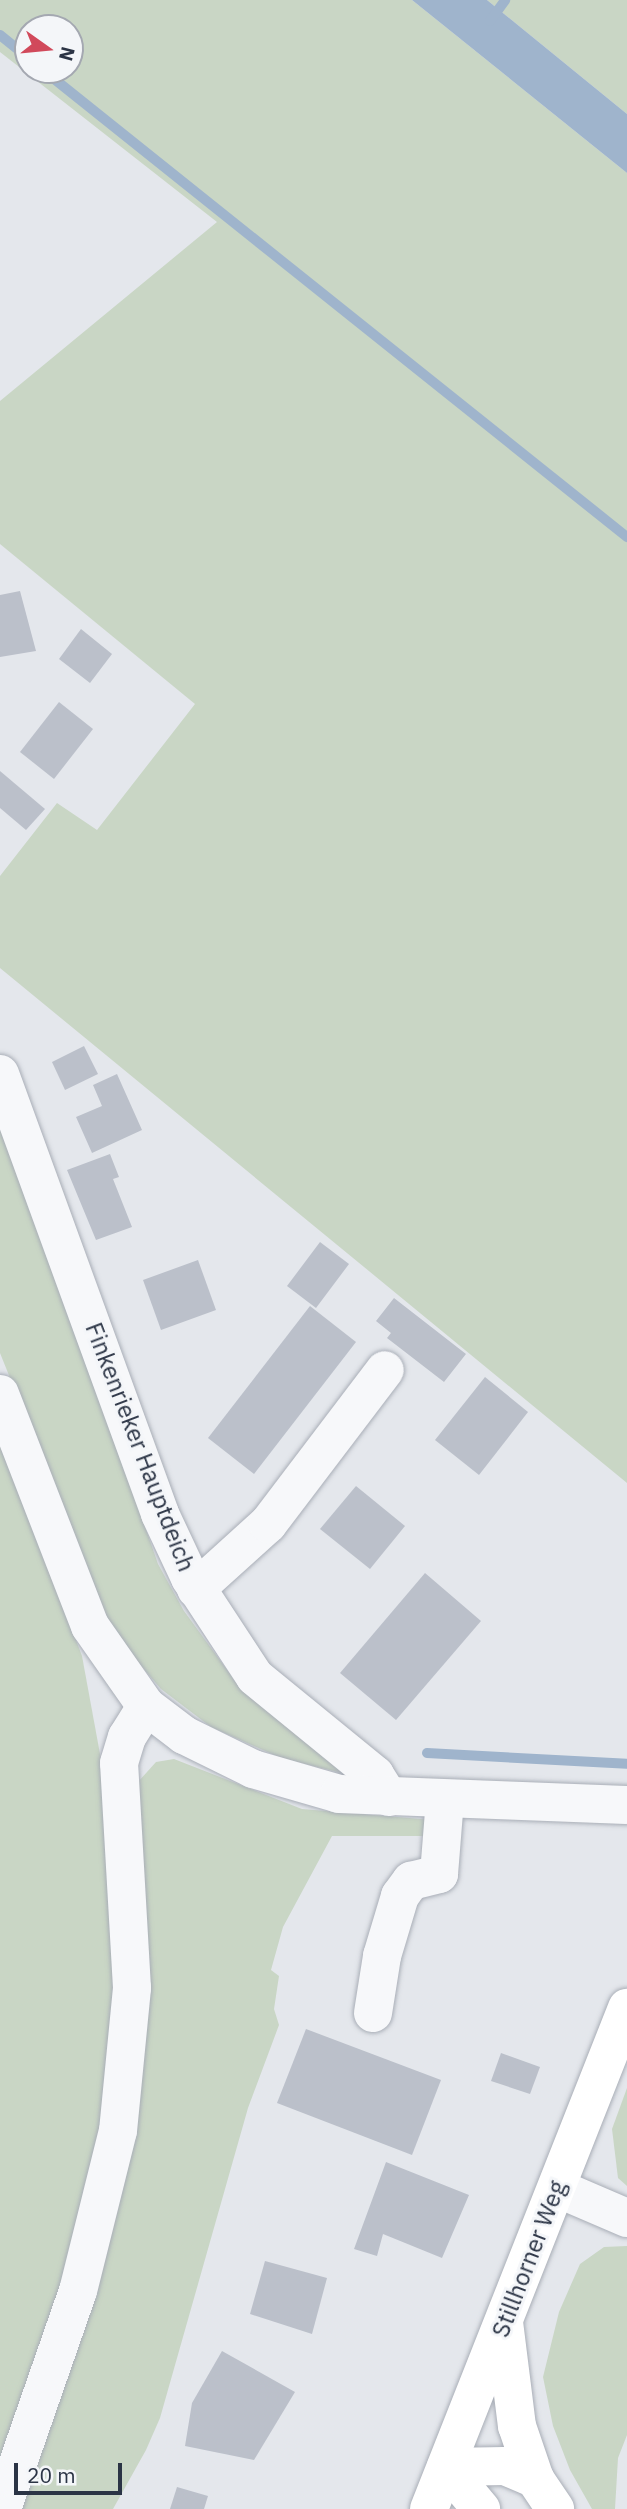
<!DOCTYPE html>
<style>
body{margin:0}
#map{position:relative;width:627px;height:2509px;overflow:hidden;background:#e4e7ec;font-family:"IBM Plex Sans",sans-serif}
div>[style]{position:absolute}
.green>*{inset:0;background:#c9d6c5}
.water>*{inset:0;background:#9fb4cc}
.stream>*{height:10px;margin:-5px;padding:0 5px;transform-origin:5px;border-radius:5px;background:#9fb4cc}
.building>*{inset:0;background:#bbc0ca}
.roads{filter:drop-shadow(0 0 2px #a9aeb7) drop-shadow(0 0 2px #a9aeb7)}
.minor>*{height:38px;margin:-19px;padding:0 19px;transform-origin:19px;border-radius:19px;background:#f7f8fa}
.major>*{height:38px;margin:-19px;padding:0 19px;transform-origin:19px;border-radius:19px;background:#fff}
.highway>*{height:38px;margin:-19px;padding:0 19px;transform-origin:19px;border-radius:19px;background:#fff}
span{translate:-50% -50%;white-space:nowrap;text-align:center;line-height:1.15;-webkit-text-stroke:6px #f4f6f9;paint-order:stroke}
.street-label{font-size:24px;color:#2b3445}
.north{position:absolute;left:14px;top:14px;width:70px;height:70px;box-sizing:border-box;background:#f4f6f9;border:2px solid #a4a8b1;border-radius:50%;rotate:105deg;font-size:19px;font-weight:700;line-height:28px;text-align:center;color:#2b3445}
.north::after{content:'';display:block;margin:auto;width:24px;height:32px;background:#d1495b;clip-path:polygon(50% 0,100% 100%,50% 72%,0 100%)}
.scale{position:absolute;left:14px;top:2463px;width:108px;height:32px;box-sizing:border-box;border:4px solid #2b3445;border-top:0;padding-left:9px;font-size:21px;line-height:24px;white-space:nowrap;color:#2b3445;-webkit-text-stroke:5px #f4f6f9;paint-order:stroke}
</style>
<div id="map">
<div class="green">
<div style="clip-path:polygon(evenodd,0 0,412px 0,627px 173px,627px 1483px,0 968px,0 876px,57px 803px,97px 830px,195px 704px,0 544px,0 401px,217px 222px,0 52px,0 0,28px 28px,70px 28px,70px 70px,28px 70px,28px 28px)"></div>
<div style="clip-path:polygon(487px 0,627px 0,627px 114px)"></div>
<div style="clip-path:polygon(0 1108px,158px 1564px,184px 1611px,241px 1689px,344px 1767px,342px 1773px,281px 1758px,211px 1727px,161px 1689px,112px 1632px,0 1353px)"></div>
<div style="clip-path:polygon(0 1439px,82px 1656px,107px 1792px,115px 1885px,114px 2036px,87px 2205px,0 2480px)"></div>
<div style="clip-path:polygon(174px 1759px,302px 1809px,433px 1820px,433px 1836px,332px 1836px,283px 1927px,271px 1970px,279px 1976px,274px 2009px,279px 2025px,248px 2108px,160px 2418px,146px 2450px,113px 2509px,17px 2509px,87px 2306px,138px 1782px,156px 1762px)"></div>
<div style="clip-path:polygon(627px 2088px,627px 2186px,618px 2178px,612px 2129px)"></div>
<div style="clip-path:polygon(627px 2246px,627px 2435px,618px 2458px,615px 2509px,592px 2509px,570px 2470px,553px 2426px,543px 2377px,559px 2312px,580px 2264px,604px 2247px)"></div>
</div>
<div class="water">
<div style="clip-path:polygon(412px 0,487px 0,627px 114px,627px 173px)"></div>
</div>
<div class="stream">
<div style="left:490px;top:21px;width:26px;rotate:-54deg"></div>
<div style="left:0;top:35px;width:36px;rotate:39deg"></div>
<div style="left:43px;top:70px;width:748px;rotate:38.65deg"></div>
<div style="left:427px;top:1753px;width:200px;rotate:3.1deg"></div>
</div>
<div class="building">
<div style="clip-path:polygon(20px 591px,36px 651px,0 657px,0 595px)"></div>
<div style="clip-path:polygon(81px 629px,112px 654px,90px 683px,59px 659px)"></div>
<div style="clip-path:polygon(59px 702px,93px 729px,54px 779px,20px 752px)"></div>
<div style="clip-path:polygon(0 771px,45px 809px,26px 830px,0 808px)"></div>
<div style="clip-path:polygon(84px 1046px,98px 1074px,65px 1090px,52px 1062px)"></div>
<div style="clip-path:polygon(117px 1074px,142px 1130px,92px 1153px,76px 1117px,102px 1106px,93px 1085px)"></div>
<div style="clip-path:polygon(110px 1154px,119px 1177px,113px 1179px,132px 1227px,96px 1240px,67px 1170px)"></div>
<div style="clip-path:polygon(320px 1242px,349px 1264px,316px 1308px,287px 1286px)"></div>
<div style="clip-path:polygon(198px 1260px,216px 1310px,161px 1330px,143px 1280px)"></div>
<div style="clip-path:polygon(394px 1298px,466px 1354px,444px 1382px,387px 1338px,391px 1333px,376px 1321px)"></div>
<div style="clip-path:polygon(310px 1306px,356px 1342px,254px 1474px,208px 1438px)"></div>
<div style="clip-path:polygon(485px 1377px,528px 1412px,479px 1475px,435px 1440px)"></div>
<div style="clip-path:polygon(356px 1486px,405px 1526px,370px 1569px,320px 1529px)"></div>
<div style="clip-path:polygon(425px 1573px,481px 1621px,396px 1720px,340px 1673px)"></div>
<div style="clip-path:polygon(306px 2029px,441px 2080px,412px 2155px,277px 2103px)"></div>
<div style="clip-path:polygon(501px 2053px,540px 2067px,530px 2094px,491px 2081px)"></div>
<div style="clip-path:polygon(386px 2162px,469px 2195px,442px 2258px,383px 2234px,377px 2256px,354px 2249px)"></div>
<div style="clip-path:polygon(265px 2261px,327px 2278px,312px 2334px,250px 2314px)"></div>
<div style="clip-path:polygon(222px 2351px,295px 2392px,254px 2460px,185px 2446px,192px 2403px)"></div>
<div style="clip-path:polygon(177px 2487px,208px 2496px,204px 2509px,170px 2509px)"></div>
</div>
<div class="roads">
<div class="minor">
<div style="left:0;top:1074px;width:468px;rotate:70deg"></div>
<div style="left:160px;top:1514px;width:71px;rotate:64.9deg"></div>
<div style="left:190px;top:1578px;width:118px;rotate:56.7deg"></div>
<div style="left:255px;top:1677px;width:155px;rotate:39.2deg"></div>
<div style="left:375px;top:1775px;width:26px;rotate:58deg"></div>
<div style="left:0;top:1394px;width:249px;rotate:68.8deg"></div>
<div style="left:90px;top:1626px;width:98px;rotate:55deg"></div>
<div style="left:146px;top:1706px;width:48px;rotate:37.3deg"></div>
<div style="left:184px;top:1735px;width:77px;rotate:26.2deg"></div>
<div style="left:253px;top:1769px;width:90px;rotate:16.2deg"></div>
<div style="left:339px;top:1794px;width:288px;rotate:2.2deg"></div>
<div style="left:196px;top:1589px;width:97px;rotate:-42.1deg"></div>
<div style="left:268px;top:1524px;width:193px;rotate:-52.8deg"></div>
<div style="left:373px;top:2013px;width:58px;rotate:-81deg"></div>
<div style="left:382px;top:1956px;width:63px;rotate:-73.3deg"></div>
<div style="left:400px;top:1896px;width:19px;rotate:-54deg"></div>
<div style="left:411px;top:1881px;width:29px;rotate:-14deg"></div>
<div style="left:439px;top:1874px;width:75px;rotate:-85.4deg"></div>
<div style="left:557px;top:2188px;width:76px;rotate:23.2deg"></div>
<div style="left:2px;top:2509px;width:231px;rotate:-70.8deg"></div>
<div style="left:78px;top:2291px;width:165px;rotate:-76deg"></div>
<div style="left:118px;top:2131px;width:144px;rotate:-84.4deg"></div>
<div style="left:132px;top:1988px;width:225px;rotate:-93.3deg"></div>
<div style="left:119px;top:1763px;width:27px;rotate:-73deg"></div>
<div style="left:127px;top:1737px;width:36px;rotate:-58deg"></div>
</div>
<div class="major">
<div style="left:429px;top:2509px;width:539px;rotate:-68.44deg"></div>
</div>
<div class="highway">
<div style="left:504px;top:2322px;width:105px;rotate:82.9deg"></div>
<div style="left:517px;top:2426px;width:56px;rotate:71.2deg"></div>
<div style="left:535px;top:2479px;width:36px;rotate:56deg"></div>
<div style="left:446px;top:2467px;width:59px;rotate:-1deg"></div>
<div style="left:505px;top:2466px;width:33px;rotate:23deg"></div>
<div style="left:446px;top:2467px;width:55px;rotate:50.2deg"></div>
</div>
</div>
<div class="street-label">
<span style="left:140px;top:1447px;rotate:69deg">Finkenrieker Hauptdeich</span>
<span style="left:529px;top:2259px;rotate:-69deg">Stillhorner Weg</span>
</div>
<div class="north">N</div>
<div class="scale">20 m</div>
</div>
